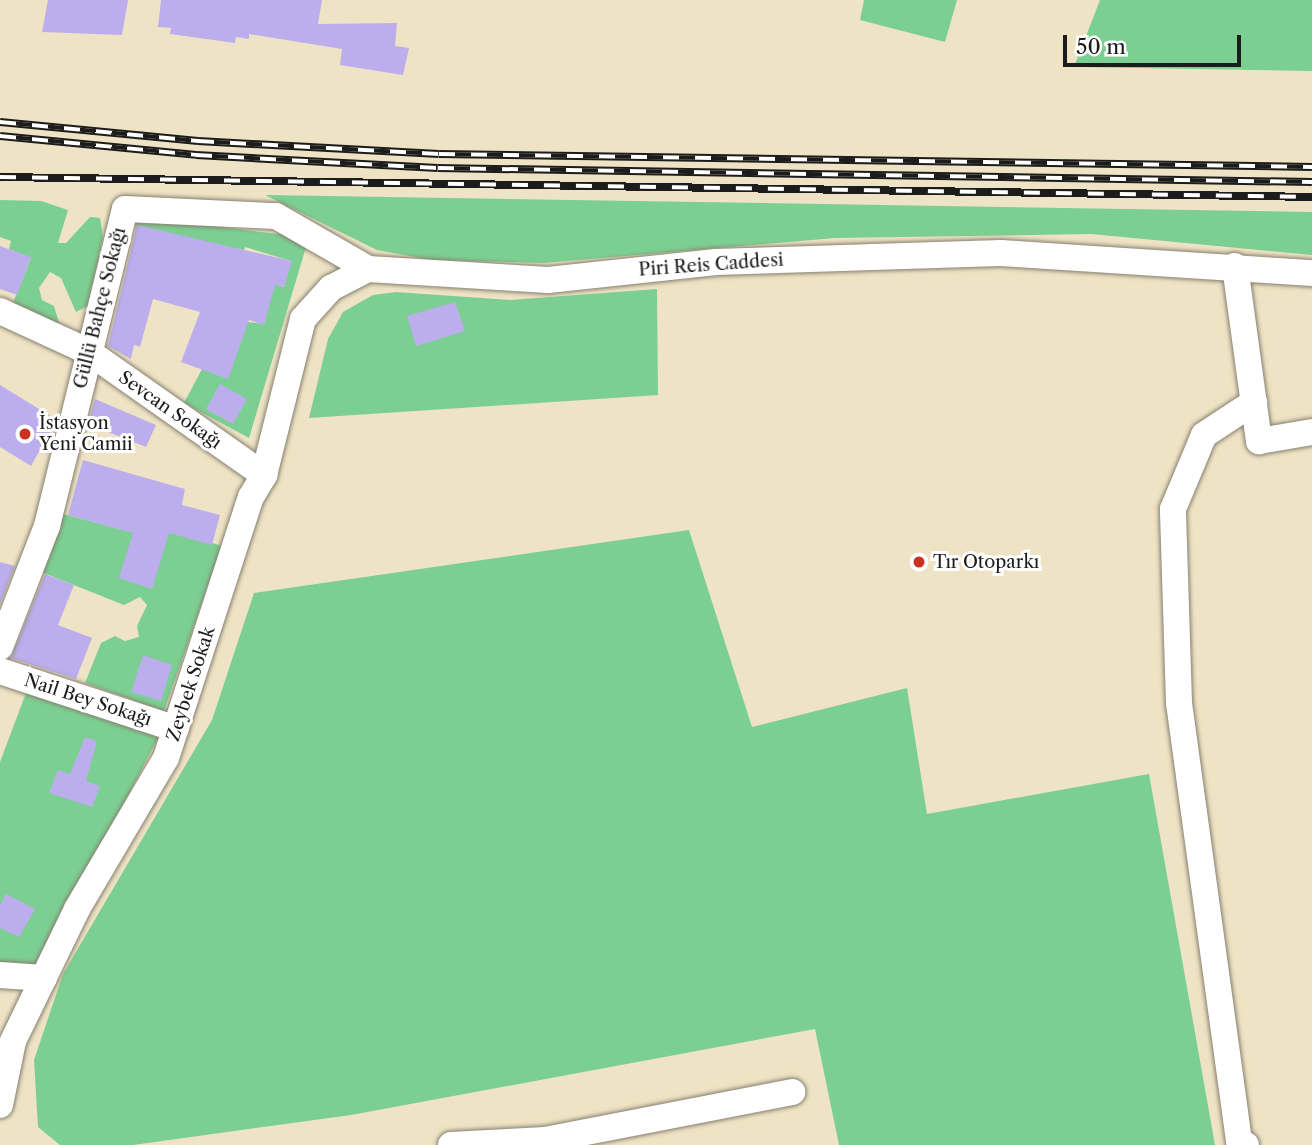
<!DOCTYPE html>
<meta charset="utf-8">
<style>
body{margin:0}
#map{position:relative;width:1312px;height:1145px;overflow:hidden;background:#efe3c5;font-family:"Libre Caslon Text",serif}
div>[style]{position:absolute}
.green>*{inset:0;background:#7ccf92}
.building>*{inset:0;background:#bcaeed}
.roads{filter:drop-shadow(0 0 2px #868070) drop-shadow(0 0 2px #868070)}
.minor>*{height:26px;margin:-13px;padding:0 13px;transform-origin:13px;border-radius:13px;background:#fff}
.rail>*{height:8px;margin-top:-4px;transform-origin:0;background:repeating-linear-gradient(90deg,#fff 0 16px,#1c1c1c 0 32px);box-sizing:border-box;border-block:2px solid #1c1c1c}
.dots>*{width:19px;height:19px;translate:-50% -50%;box-sizing:border-box;border:4px solid #fff;border-radius:50%}
span{translate:-50% -50%;white-space:nowrap;text-align:center;line-height:1.15;-webkit-text-stroke:6px #fff;paint-order:stroke}
.street-label{font-size:18px;color:#1c1c1c}
.poi-label{font-size:18px;color:#1c1c1c}
.left{translate:0 -50%;text-align:left}
.scale{position:absolute;left:1063px;top:35px;width:178px;height:32px;box-sizing:border-box;border:4px solid #1c1c1c;border-top:0;padding-left:9px;font-size:21px;line-height:24px;white-space:nowrap;color:#1c1c1c;-webkit-text-stroke:5px #fff;paint-order:stroke}
</style>
<div id="map">
<div class="green">
<div style="clip-path:polygon(864px 0,957px 0,945px 42px,860px 20px)"></div>
<div style="clip-path:polygon(1100px 0,1312px 0,1312px 71px,1074px 67px)"></div>
<div style="clip-path:polygon(265px 195px,1312px 212px,1312px 255px,1091px 234px,835px 238px,543px 263px,432px 260px,377px 250px)"></div>
<div style="clip-path:polygon(0 200px,41px 201px,68px 210px,58px 243px,66px 243px,90px 217px,100px 218px,103px 237px,88px 306px,76px 312px,61px 278px,50px 272px,39px 288px,42px 300px,54px 306px,60px 326px,12px 305px,31px 258px,9px 249px,11px 241px,0 237px)"></div>
<div style="clip-path:polygon(132px 217px,296px 236px,306px 247px,249px 438px,184px 403px,202px 369px,248px 322px,264px 324px,274px 284px,284px 287px,291px 261px,245px 247px,243px 255px,131px 223px)"></div>
<div style="clip-path:polygon(657px 289px,658px 395px,309px 418px,328px 339px,343px 312px,373px 295px,396px 292px,510px 300px)"></div>
<div style="clip-path:polygon(60px 513px,131px 532px,135px 519px,222px 546px,164px 711px,85px 683px,101px 643px,115px 636px,125px 641px,139px 637px,137px 626px,147px 605px,140px 597px,124px 605px,36px 570px)"></div>
<div style="clip-path:polygon(689px 530px,752px 727px,907px 688px,927px 814px,1149px 774px,1215px 1145px,839px 1145px,815px 1029px,351px 1115px,133px 1145px,60px 1145px,38px 1127px,34px 1060px,63px 974px,212px 720px,254px 593px)"></div>
<div style="clip-path:polygon(26px 693px,159px 736px,38px 969px,0 964px,0 762px)"></div>
</div>
<div class="building">
<div style="clip-path:polygon(48px 0,128px 0,122px 35px,42px 32px)"></div>
<div style="clip-path:polygon(161px 0,322px 0,318px 24px,397px 23px,395px 46px,409px 48px,403px 75px,340px 65px,342px 49px,249px 34px,249px 39px,236px 37px,235px 43px,170px 34px,171px 28px,158px 27px)"></div>
<div style="clip-path:polygon(137px 225px,292px 261px,284px 287px,275px 285px,264px 325px,249px 320px,228px 379px,181px 362px,200px 312px,153px 299px,140px 347px,134px 345px,131px 359px,108px 346px)"></div>
<div style="clip-path:polygon(0 246px,31px 257px,17px 295px,0 289px)"></div>
<div style="clip-path:polygon(455px 302px,465px 331px,416px 346px,407px 316px)"></div>
<div style="clip-path:polygon(220px 384px,247px 399px,233px 424px,206px 409px)"></div>
<div style="clip-path:polygon(0 385px,57px 420px,31px 466px,0 447px)"></div>
<div style="clip-path:polygon(95px 399px,156px 425px,146px 447px,88px 424px)"></div>
<div style="clip-path:polygon(83px 460px,185px 489px,182px 505px,220px 515px,212px 545px,169px 533px,152px 589px,119px 578px,133px 533px,68px 515px)"></div>
<div style="clip-path:polygon(0 562px,15px 566px,0 604px)"></div>
<div style="clip-path:polygon(45px 574px,74px 585px,58px 625px,92px 638px,76px 679px,11px 658px)"></div>
<div style="clip-path:polygon(143px 655px,172px 665px,161px 701px,131px 692px)"></div>
<div style="clip-path:polygon(85px 737px,97px 741px,86px 781px,100px 786px,92px 807px,49px 793px,58px 770px,70px 774px)"></div>
<div style="clip-path:polygon(6px 894px,35px 909px,19px 937px,0 928px,0 905px)"></div>
</div>
<div class="roads">
<div class="minor">
<div style="left:1235px;top:266px;width:177px;rotate:82.2deg"></div>
<div style="left:1259px;top:441px;width:54px;rotate:-9.6deg"></div>
<div style="left:0;top:311px;width:98px;rotate:24.7deg"></div>
<div style="left:89px;top:352px;width:214px;rotate:35.1deg"></div>
<div style="left:0;top:647px;width:130px;rotate:-68.8deg"></div>
<div style="left:47px;top:526px;width:326px;rotate:-76.2deg"></div>
<div style="left:125px;top:209px;width:151px;rotate:2.7deg"></div>
<div style="left:276px;top:216px;width:106px;rotate:29.9deg"></div>
<div style="left:368px;top:269px;width:180px;rotate:3.5deg"></div>
<div style="left:548px;top:280px;width:169px;rotate:-6.1deg"></div>
<div style="left:716px;top:262px;width:285px;rotate:-1.8deg"></div>
<div style="left:1001px;top:253px;width:312px;rotate:3.7deg"></div>
<div style="left:0;top:671px;width:185px;rotate:18.2deg"></div>
<div style="left:0;top:975px;width:44px;rotate:3.9deg"></div>
<div style="left:0;top:1105px;width:65px;rotate:-78.5deg"></div>
<div style="left:13px;top:1041px;width:147px;rotate:-64.1deg"></div>
<div style="left:77px;top:909px;width:175px;rotate:-59.5deg"></div>
<div style="left:166px;top:758px;width:274px;rotate:-72deg"></div>
<div style="left:251px;top:497px;width:26px;rotate:-59deg"></div>
<div style="left:264px;top:475px;width:161px;rotate:-76deg"></div>
<div style="left:303px;top:319px;width:42px;rotate:-47.9deg"></div>
<div style="left:331px;top:288px;width:42px;rotate:-27.2deg"></div>
<div style="left:451px;top:1145px;width:94px;rotate:-3deg"></div>
<div style="left:545px;top:1140px;width:252px;rotate:-11deg"></div>
<div style="left:1246px;top:1145px;width:8px;rotate:-150deg"></div>
<div style="left:1239px;top:1141px;width:442px;rotate:-97.8deg"></div>
<div style="left:1179px;top:703px;width:194px;rotate:-91.8deg"></div>
<div style="left:1173px;top:509px;width:80px;rotate:-67.3deg"></div>
<div style="left:1204px;top:435px;width:60px;rotate:-33.4deg"></div>
</div>
</div>
<div class="rail">
<div style="left:0;top:122px;width:199px;rotate:5.5deg"></div>
<div style="left:198px;top:141px;width:241px;rotate:3.1deg"></div>
<div style="left:439px;top:154px;width:873px;rotate:0.85deg"></div>
<div style="left:0;top:136px;width:197px;rotate:5.5deg"></div>
<div style="left:196px;top:155px;width:242px;rotate:3.1deg"></div>
<div style="left:438px;top:168px;width:874px;rotate:0.92deg"></div>
<div style="left:0;top:177px;width:1312px;rotate:0.87deg"></div>
</div>
<div class="dots">
<div style="left:25px;top:434px;background:#c8321e"></div>
<div style="left:919px;top:562px;background:#c8321e"></div>
</div>
<div class="street-label">
<span style="left:711px;top:265px;rotate:-4deg">Piri Reis Caddesi</span>
<span style="left:100px;top:308px;rotate:-76deg">Güllü Bahçe Sokağı</span>
<span style="left:170px;top:410px;rotate:35deg">Sevcan Sokağı</span>
<span style="left:191px;top:684px;rotate:-72deg">Zeybek Sokak</span>
<span style="left:88px;top:700px;rotate:18deg">Nail Bey Sokağı</span>
</div>
<div class="poi-label">
<span class="left" style="left:39px;top:434px">İstasyon<br>Yeni Camii</span>
<span class="left" style="left:933px;top:562px">Tır Otoparkı</span>
</div>
<div class="scale">50 m</div>
</div>
